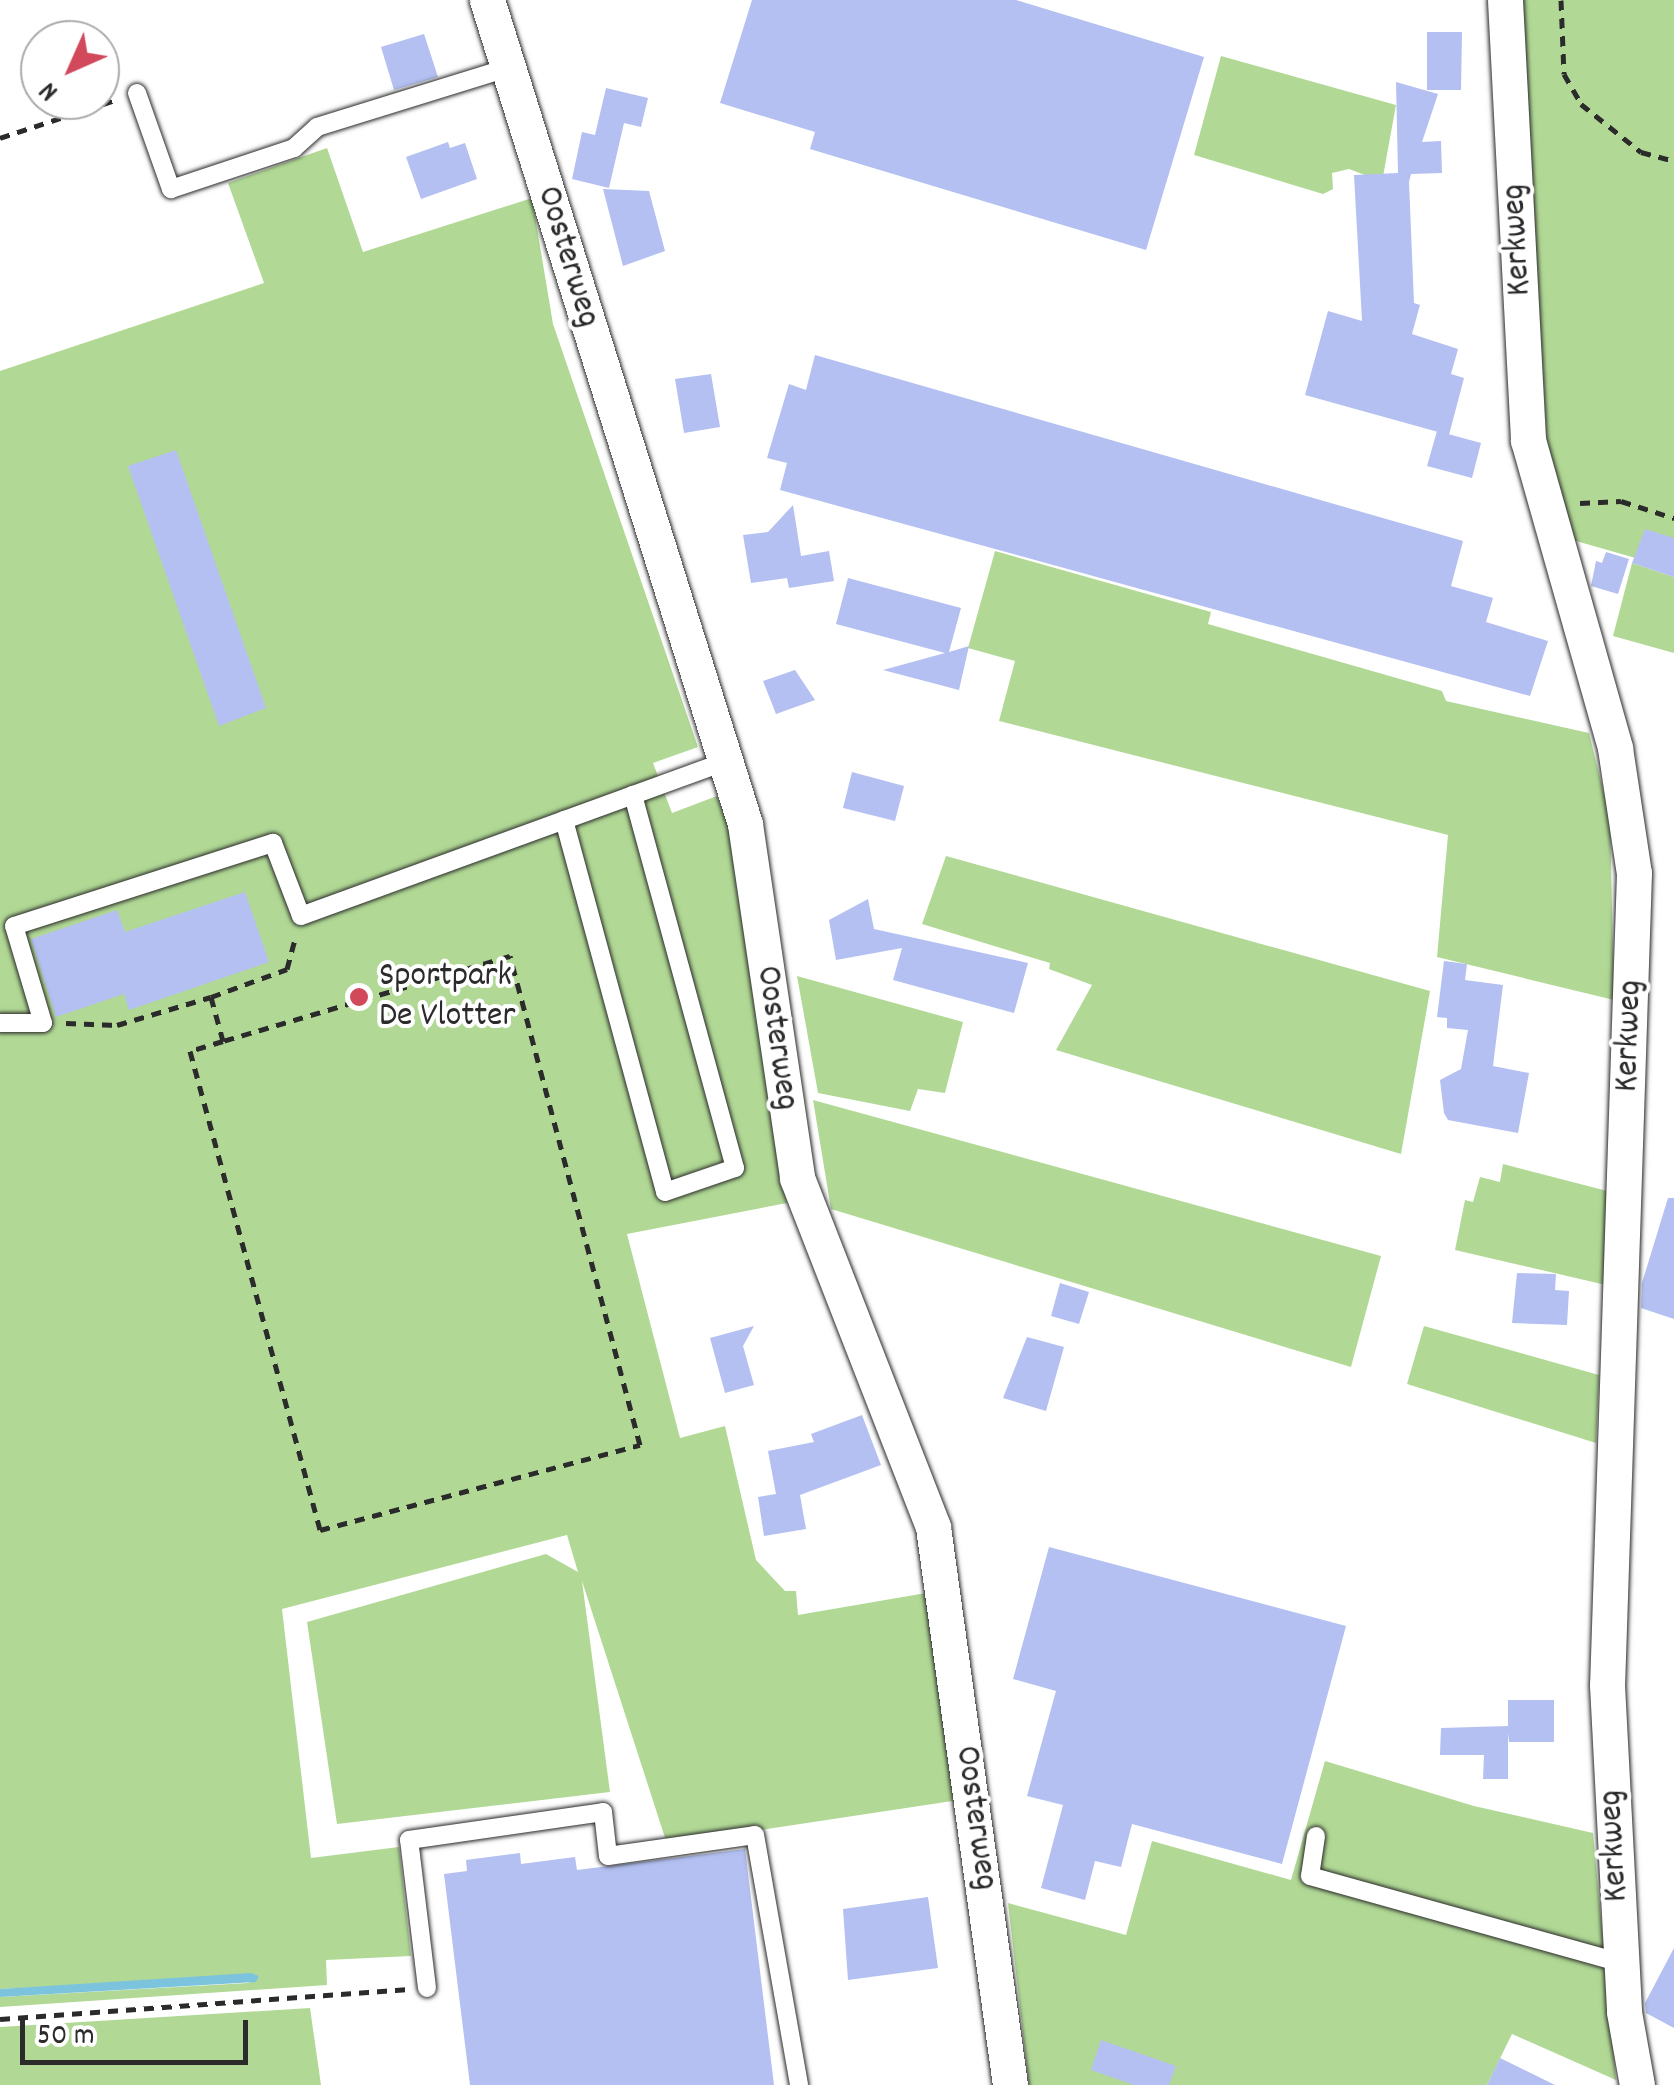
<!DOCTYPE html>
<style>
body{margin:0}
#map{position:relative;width:1674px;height:2085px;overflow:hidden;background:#fff;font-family:Dekko,sans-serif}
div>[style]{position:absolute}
.green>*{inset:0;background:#b1d995}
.water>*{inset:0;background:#7cc4dd}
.building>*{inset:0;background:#b3c0f1}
.path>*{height:5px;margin-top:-2.5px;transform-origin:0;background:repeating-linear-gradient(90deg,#2b2b2b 0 10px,transparent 0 18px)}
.roads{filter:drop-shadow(0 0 2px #2b2b2b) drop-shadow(0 0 2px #2b2b2b)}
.service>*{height:18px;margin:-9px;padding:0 9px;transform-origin:9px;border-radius:9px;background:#fff}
.minor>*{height:35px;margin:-17.5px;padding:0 17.5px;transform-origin:17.5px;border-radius:17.5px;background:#fff}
.dots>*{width:28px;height:28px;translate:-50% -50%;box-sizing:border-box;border:5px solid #fff;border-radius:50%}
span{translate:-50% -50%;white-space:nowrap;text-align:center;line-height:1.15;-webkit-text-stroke:8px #fff;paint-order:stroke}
.street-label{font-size:35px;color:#2b2b2b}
.poi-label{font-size:35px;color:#2b2b2b}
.left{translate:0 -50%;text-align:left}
.north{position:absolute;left:20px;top:20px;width:100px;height:100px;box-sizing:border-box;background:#fff;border:2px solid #aaa;border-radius:50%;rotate:225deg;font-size:28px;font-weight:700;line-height:40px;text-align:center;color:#2b2b2b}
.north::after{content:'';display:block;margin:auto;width:35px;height:45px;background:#d1495b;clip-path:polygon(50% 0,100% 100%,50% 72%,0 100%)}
.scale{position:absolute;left:20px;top:2020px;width:228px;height:45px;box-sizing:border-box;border:5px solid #2b2b2b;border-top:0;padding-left:12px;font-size:30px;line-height:35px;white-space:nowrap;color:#2b2b2b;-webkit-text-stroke:8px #fff;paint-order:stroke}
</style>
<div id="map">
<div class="green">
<div style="clip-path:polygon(1519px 0,1674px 0,1674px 569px,1569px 539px,1548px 458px)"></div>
<div style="clip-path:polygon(1221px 56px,1396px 105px,1380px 193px,1365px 175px,1349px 169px,1332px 173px,1333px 189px,1323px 194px,1194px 155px)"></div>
<div style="clip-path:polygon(327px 148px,363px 252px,532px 198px,553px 324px,698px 747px,653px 763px,672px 813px,717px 796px,736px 845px,787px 1203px,627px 1234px,680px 1438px,725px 1426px,756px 1560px,785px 1591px,796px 1591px,798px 1615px,926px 1593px,959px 1800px,667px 1844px,582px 1581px,610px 1792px,337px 1824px,307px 1622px,546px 1554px,578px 1572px,567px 1535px,282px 1609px,311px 1858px,399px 1847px,411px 1956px,326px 1960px,327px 1985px,0 2007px,0 1997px,248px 1983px,259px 1977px,0 1989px,0 371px,264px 283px,228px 183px)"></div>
<div style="clip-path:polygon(995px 551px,1211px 612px,1208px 624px,1442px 691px,1446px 701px,1589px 733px,1610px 818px,1614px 1000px,1437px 957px,1448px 835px,999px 721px,1015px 661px,968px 648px)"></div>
<div style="clip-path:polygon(1632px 563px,1674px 577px,1674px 653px,1613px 636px)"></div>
<div style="clip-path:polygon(946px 856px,1430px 991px,1401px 1154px,1056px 1050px,1092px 985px,1049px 969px,1050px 963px,922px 924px)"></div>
<div style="clip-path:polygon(797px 976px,963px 1022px,945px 1093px,918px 1089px,910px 1111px,818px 1093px)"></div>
<div style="clip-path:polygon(813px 1100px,1381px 1256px,1351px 1367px,831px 1209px)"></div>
<div style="clip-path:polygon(1503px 1164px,1611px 1192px,1606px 1285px,1455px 1250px,1465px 1200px,1473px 1202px,1480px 1177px,1500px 1182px)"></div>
<div style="clip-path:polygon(1424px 1326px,1599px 1375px,1596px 1443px,1407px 1384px)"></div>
<div style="clip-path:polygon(1325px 1761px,1474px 1806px,1593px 1833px,1616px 2080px,1512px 2034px,1487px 2085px,1029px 2085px,1008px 1903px,1126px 1935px,1152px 1841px,1291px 1880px)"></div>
<div style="clip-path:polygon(310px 2008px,321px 2085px,0 2085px,0 2027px)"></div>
</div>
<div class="water">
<div style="clip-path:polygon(251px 1973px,259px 1976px,256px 1982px,0 1997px,0 1989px)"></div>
</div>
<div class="building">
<div style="clip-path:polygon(752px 0,1016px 0,1204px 57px,1146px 250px,810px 149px,815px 132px,720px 103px)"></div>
<div style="clip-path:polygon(1427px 32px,1462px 32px,1461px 90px,1427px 90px)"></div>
<div style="clip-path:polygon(424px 34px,438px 77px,394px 90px,381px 47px)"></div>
<div style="clip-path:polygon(1396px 82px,1438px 94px,1422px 142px,1441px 141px,1442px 173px,1411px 174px,1409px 182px,1414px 303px,1420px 305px,1412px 334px,1458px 349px,1451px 374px,1464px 378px,1449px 435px,1305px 395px,1328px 311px,1362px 321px,1354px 175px,1398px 173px)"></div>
<div style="clip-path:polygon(606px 88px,648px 98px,641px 127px,624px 123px,609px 188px,572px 179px,582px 132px,595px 135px)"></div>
<div style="clip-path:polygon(448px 142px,450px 148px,465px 143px,477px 179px,421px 199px,406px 157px)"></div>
<div style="clip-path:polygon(603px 189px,649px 191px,665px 251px,623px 266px)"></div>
<div style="clip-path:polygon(815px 355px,1463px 541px,1451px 586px,1493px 598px,1486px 622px,1548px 641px,1530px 696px,780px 490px,787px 463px,767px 458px,789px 384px,806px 390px)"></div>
<div style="clip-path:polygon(711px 374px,720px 427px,684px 433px,675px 379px)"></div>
<div style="clip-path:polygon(1437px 431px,1481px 443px,1472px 478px,1427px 466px)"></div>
<div style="clip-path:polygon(176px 450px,266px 708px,219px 726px,128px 466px)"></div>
<div style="clip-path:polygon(793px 505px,801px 556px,829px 551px,834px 581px,789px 588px,787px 578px,751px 583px,743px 535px,768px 532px)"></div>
<div style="clip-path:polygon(1645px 529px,1674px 538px,1674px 577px,1632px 563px)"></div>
<div style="clip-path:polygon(1606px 552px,1629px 559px,1618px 594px,1591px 586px,1596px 561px,1602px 563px)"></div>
<div style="clip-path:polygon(848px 578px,961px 608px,949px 652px,969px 646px,959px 690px,883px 670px,945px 653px,836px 624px)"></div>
<div style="clip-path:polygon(795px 670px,815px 700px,776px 714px,763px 681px)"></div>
<div style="clip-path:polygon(852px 772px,904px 786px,895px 821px,843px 808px)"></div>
<div style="clip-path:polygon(245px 892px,269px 962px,129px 1010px,124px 994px,56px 1017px,31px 939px,117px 910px,125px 932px)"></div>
<div style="clip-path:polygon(868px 899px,874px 929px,1028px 963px,1014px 1013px,893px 980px,902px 948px,836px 960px,829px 920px)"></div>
<div style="clip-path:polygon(1444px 961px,1467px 964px,1465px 980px,1503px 985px,1493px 1066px,1529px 1073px,1518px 1133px,1448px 1120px,1444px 1113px,1440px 1080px,1461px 1069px,1468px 1030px,1447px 1028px,1447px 1018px,1437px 1017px)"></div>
<div style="clip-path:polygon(1668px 1198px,1674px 1198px,1674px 1319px,1641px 1308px,1642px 1283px)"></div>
<div style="clip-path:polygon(1517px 1273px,1556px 1274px,1555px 1290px,1569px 1291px,1567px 1325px,1512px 1323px)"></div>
<div style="clip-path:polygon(1060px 1283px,1089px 1292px,1079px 1324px,1051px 1316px)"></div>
<div style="clip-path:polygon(754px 1326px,743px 1346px,754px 1385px,725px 1393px,710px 1338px)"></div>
<div style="clip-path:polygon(1027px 1337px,1064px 1347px,1046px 1411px,1003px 1398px)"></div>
<div style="clip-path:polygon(862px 1415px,881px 1465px,800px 1495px,806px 1529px,764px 1536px,758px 1497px,776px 1494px,768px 1451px,814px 1442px,811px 1434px)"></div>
<div style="clip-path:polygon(1049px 1547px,1346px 1626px,1282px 1864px,1132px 1824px,1121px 1867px,1095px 1861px,1085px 1900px,1041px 1888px,1063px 1805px,1027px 1796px,1056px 1691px,1013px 1679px)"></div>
<div style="clip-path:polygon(1508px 1700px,1554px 1700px,1554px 1742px,1509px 1742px,1508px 1733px,1508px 1779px,1483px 1779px,1484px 1755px,1440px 1755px,1441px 1728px,1508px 1726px)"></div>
<div style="clip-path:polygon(745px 1849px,774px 2085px,470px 2085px,444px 1874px,467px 1871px,466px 1860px,520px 1853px,521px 1864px,575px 1857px,577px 1870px)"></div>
<div style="clip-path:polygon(928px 1897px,938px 1968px,848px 1980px,843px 1909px)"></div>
<div style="clip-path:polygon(1674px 1948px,1674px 2028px,1646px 2013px,1645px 2003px)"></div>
<div style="clip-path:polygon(1101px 2040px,1176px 2066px,1169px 2085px,1134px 2085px,1091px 2070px)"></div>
<div style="clip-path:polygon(1500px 2058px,1555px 2085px,1487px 2085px)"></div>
</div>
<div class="path">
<div style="left:1561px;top:0;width:74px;rotate:87.7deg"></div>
<div style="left:1564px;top:74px;width:34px;rotate:60deg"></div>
<div style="left:1581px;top:104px;width:77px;rotate:38.7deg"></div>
<div style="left:1641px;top:152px;width:34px;rotate:15deg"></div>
<div style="left:0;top:138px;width:121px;rotate:-18.3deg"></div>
<div style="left:1580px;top:503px;width:41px;rotate:-2.8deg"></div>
<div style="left:1621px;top:501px;width:56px;rotate:17.8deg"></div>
<div style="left:211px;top:997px;width:81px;rotate:-20.2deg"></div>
<div style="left:287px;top:969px;width:35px;rotate:-75deg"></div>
<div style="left:66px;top:1023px;width:51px;rotate:2.2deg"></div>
<div style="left:117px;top:1025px;width:98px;rotate:-16.6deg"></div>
<div style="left:211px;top:997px;width:46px;rotate:74.7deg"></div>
<div style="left:223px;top:1041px;width:34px;rotate:163deg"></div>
<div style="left:190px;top:1051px;width:496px;rotate:74.8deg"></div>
<div style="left:320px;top:1530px;width:331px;rotate:-14.9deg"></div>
<div style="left:640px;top:1445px;width:506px;rotate:-104.89deg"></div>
<div style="left:510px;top:956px;width:299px;rotate:163.5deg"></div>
<div style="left:0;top:2019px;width:407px;rotate:-4.2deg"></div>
</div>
<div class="roads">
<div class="service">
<div style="left:137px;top:93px;width:102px;rotate:70.5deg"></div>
<div style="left:171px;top:189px;width:130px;rotate:-18.4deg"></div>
<div style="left:294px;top:148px;width:31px;rotate:-42deg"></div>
<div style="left:317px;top:127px;width:200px;rotate:-17.2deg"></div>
<div style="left:564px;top:820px;width:385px;rotate:74.8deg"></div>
<div style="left:665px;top:1192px;width:74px;rotate:-18.9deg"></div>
<div style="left:735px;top:1168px;width:387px;rotate:-105.3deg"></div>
<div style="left:0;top:1023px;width:43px"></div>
<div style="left:43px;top:1023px;width:101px;rotate:-106.6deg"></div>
<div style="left:14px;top:926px;width:272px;rotate:-17.8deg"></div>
<div style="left:273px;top:843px;width:78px;rotate:69deg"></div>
<div style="left:301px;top:916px;width:452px;rotate:-20deg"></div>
<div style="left:1316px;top:1836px;width:40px;rotate:98.5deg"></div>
<div style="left:1310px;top:1876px;width:323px;rotate:15.6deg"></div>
<div style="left:427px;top:1988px;width:149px;rotate:-96.9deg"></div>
<div style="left:409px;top:1840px;width:196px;rotate:-8.2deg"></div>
<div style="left:603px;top:1812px;width:44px;rotate:83.5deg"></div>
<div style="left:608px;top:1856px;width:148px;rotate:-8.1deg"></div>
<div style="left:755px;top:1835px;width:254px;rotate:80deg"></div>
</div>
<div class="minor">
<div style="left:487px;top:0;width:863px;rotate:72.61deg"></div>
<div style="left:745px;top:824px;width:358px;rotate:81.6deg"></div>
<div style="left:797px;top:1178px;width:375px;rotate:68.7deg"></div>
<div style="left:933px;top:1527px;width:563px;rotate:82.14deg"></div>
<div style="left:1505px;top:0;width:441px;rotate:87deg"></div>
<div style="left:1528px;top:440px;width:320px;rotate:74.2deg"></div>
<div style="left:1615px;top:748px;width:126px;rotate:81.4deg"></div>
<div style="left:1634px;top:873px;width:812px;rotate:91.9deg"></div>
<div style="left:1607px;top:1685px;width:327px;rotate:87deg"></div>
<div style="left:1624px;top:2012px;width:74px;rotate:79.9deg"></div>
</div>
</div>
<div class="dots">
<div style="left:359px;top:997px;background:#d1495b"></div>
</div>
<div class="street-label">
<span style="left:1518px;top:240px;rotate:-93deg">Kerkweg</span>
<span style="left:567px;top:257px;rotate:73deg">Oosterweg</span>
<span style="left:1630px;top:1036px;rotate:-88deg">Kerkweg</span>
<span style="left:776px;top:1038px;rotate:82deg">Oosterweg</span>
<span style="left:975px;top:1818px;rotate:82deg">Oosterweg</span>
<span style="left:1615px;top:1846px;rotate:-93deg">Kerkweg</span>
</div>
<div class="poi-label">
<span class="left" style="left:379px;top:997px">Sportpark<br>De Vlotter</span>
</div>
<div class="north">N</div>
<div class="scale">50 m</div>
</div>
